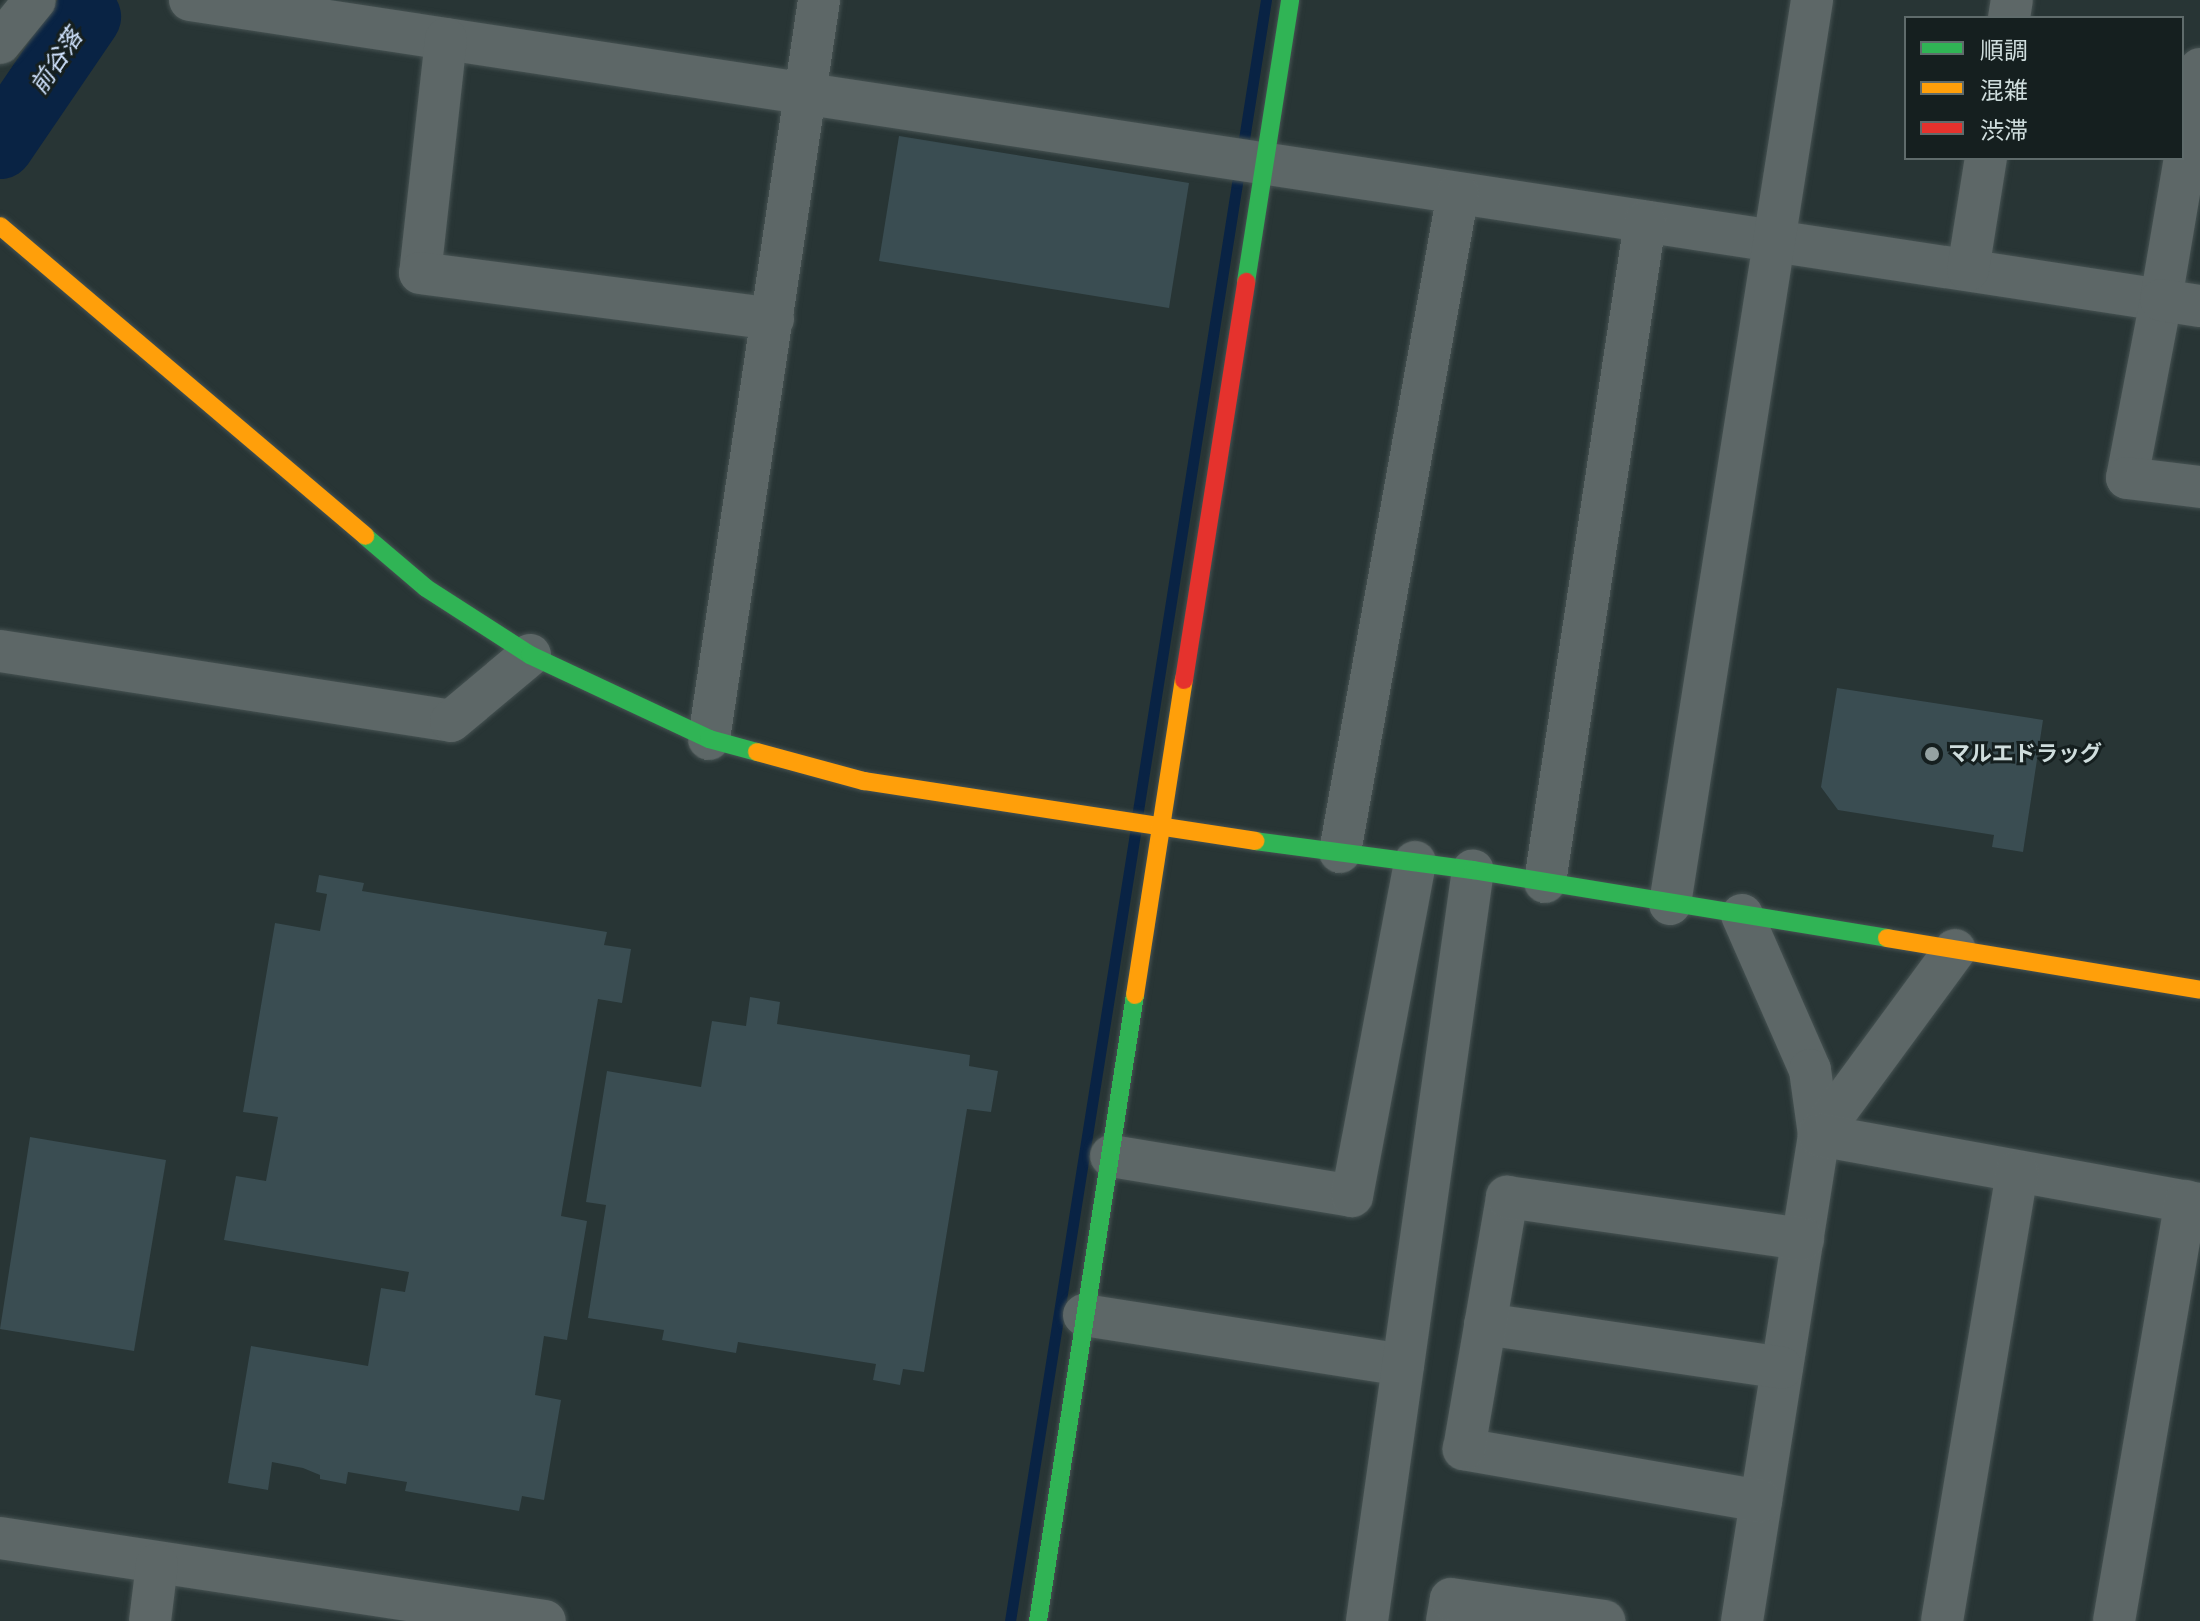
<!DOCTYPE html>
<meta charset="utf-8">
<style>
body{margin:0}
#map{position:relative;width:2200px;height:1621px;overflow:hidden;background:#283535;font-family:Roboto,"Noto Sans JP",sans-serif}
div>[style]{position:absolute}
.stream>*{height:11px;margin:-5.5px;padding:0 5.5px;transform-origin:5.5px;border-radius:5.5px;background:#092344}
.river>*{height:68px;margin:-34px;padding:0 34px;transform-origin:34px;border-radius:34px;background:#092344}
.building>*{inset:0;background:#3a4d52}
.roads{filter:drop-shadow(0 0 2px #465252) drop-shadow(0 0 2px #465252)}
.street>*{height:42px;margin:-21px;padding:0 21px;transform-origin:21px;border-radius:21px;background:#5d6767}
.fast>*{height:18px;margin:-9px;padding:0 9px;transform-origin:9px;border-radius:9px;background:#30b455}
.slow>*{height:18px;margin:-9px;padding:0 9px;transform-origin:9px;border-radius:9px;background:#ff9f0a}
.jam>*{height:18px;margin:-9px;padding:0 9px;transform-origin:9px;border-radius:9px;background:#e5322d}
.dots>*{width:22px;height:22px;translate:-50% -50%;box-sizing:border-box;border:4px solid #151f1f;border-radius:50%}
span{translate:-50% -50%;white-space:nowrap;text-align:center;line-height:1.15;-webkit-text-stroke:6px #151f1f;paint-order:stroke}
.poi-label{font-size:22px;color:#cfdddd;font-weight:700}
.left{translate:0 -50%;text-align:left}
.water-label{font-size:24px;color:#d1e4ff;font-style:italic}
.legend{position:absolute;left:1904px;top:16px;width:280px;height:144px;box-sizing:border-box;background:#151f1f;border:2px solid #5f6b6b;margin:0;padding:10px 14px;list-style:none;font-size:24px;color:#cfdddd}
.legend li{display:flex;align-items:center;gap:16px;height:40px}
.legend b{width:40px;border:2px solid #5f6b6b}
</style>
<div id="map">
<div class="stream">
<div style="left:1137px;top:817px;width:827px;rotate:-81.03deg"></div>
<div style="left:1010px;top:1621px;width:797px;rotate:-80.98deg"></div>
</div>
<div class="river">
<div style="left:0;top:145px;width:155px;rotate:-55.8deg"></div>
</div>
<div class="building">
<div style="clip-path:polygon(899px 136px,1189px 183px,1169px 308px,879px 261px)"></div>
<div style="clip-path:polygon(1837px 688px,2043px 720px,2023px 852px,1992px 847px,1994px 835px,1838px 810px,1821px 787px)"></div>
<div style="clip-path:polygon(319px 875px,364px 883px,362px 891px,607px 932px,604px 945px,631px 949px,622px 1003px,598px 999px,561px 1216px,587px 1221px,567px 1340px,544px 1336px,535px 1395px,561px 1400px,544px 1500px,522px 1496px,519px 1511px,405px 1491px,407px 1482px,348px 1472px,346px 1484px,320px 1479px,320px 1475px,303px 1468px,272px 1462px,268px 1490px,228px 1483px,251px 1346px,368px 1366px,381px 1288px,405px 1292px,409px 1272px,224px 1240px,236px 1176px,266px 1181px,278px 1117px,243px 1112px,275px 923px,320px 931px,327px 894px,316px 892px)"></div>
<div style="clip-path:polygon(750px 997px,780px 1002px,777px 1024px,970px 1055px,969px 1066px,998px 1071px,991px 1112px,967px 1109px,924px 1372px,903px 1369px,900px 1385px,873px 1380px,876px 1364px,738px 1342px,736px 1353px,662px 1340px,664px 1330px,588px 1318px,606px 1205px,586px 1202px,607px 1071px,701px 1087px,712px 1021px,746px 1026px)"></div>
<div style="clip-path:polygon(30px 1137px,166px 1160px,134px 1351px,0 1329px)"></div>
</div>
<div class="roads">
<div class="street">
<div style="left:190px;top:0;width:1994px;rotate:8.65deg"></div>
<div style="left:2161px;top:300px;width:181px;rotate:100.8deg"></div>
<div style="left:2127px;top:478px;width:74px;rotate:7deg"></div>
<div style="left:2009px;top:18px;width:18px;rotate:-81deg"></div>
<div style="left:446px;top:39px;width:235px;rotate:96.3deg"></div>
<div style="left:420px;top:273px;width:356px;rotate:7.4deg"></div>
<div style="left:0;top:43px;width:55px;rotate:-50.9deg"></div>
<div style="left:2200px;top:69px;width:234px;rotate:99.6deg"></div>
<div style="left:2161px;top:300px;width:39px;rotate:9deg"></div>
<div style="left:1968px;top:270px;width:113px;rotate:-80.9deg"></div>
<div style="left:0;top:651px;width:456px;rotate:8.8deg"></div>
<div style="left:451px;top:721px;width:103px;rotate:-39.9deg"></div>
<div style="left:709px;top:739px;width:747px;rotate:-81.53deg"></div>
<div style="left:1340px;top:852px;width:669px;rotate:-79.85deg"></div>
<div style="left:1545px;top:882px;width:668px;rotate:-81.38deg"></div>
<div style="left:1670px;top:904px;width:915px;rotate:-81.07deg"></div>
<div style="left:1742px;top:915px;width:169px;rotate:66.3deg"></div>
<div style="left:1810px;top:1070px;width:66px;rotate:82.1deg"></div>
<div style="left:1819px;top:1135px;width:492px;rotate:99deg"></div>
<div style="left:1955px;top:950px;width:230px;rotate:126.3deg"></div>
<div style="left:1819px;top:1135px;width:387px;rotate:10.3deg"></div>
<div style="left:1111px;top:1156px;width:244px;rotate:9.4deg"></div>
<div style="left:1352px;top:1196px;width:340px;rotate:-79.3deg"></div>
<div style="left:1084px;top:1315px;width:323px;rotate:8.9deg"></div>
<div style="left:1485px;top:1324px;width:300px;rotate:8.4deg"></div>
<div style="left:1761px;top:1501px;width:302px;rotate:-170.1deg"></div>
<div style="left:1464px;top:1449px;width:256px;rotate:-80.3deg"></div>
<div style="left:1507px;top:1197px;width:299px;rotate:8.1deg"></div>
<div style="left:0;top:1538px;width:551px;rotate:8.66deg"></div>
<div style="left:150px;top:1621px;width:57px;rotate:-83deg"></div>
<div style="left:1367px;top:1621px;width:758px;rotate:-81.97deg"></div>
<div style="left:1447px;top:1621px;width:22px;rotate:-80deg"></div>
<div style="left:1451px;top:1599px;width:155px;rotate:8.2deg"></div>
<div style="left:1942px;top:1621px;width:455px;rotate:-80.5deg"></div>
<div style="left:2114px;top:1621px;width:426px;rotate:-80.3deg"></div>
</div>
<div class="fast">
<div style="left:1246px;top:282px;width:285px;rotate:-81.1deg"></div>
<div style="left:365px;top:536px;width:80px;rotate:40.4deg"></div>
<div style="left:426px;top:588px;width:124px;rotate:32.8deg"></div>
<div style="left:530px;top:655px;width:198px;rotate:25.1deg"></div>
<div style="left:709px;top:739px;width:50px;rotate:15.2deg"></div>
<div style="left:1255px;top:841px;width:220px;rotate:7.6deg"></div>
<div style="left:1473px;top:870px;width:420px;rotate:9.3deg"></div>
<div style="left:1038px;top:1621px;width:633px;rotate:-81.19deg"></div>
</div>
<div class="slow">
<div style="left:0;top:226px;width:479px;rotate:40.3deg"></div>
<div style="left:757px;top:752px;width:111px;rotate:15.2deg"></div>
<div style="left:864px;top:781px;width:396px;rotate:8.7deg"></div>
<div style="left:1887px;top:938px;width:317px;rotate:9.4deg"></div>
<div style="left:1135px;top:995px;width:319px;rotate:-81.2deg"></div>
</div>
<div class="jam">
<div style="left:1184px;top:680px;width:403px;rotate:-81.1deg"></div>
</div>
</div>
<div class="dots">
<div style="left:1932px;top:754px;background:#95a2a2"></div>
</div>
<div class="poi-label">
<span class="left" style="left:1948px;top:754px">マルエドラッグ</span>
</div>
<div class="water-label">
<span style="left:57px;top:62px;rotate:-56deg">前谷落</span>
</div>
<ul class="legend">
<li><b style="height:10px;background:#30b455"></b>順調</li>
<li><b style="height:10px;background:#ff9f0a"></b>混雑</li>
<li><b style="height:10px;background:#e5322d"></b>渋滞</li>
</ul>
</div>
